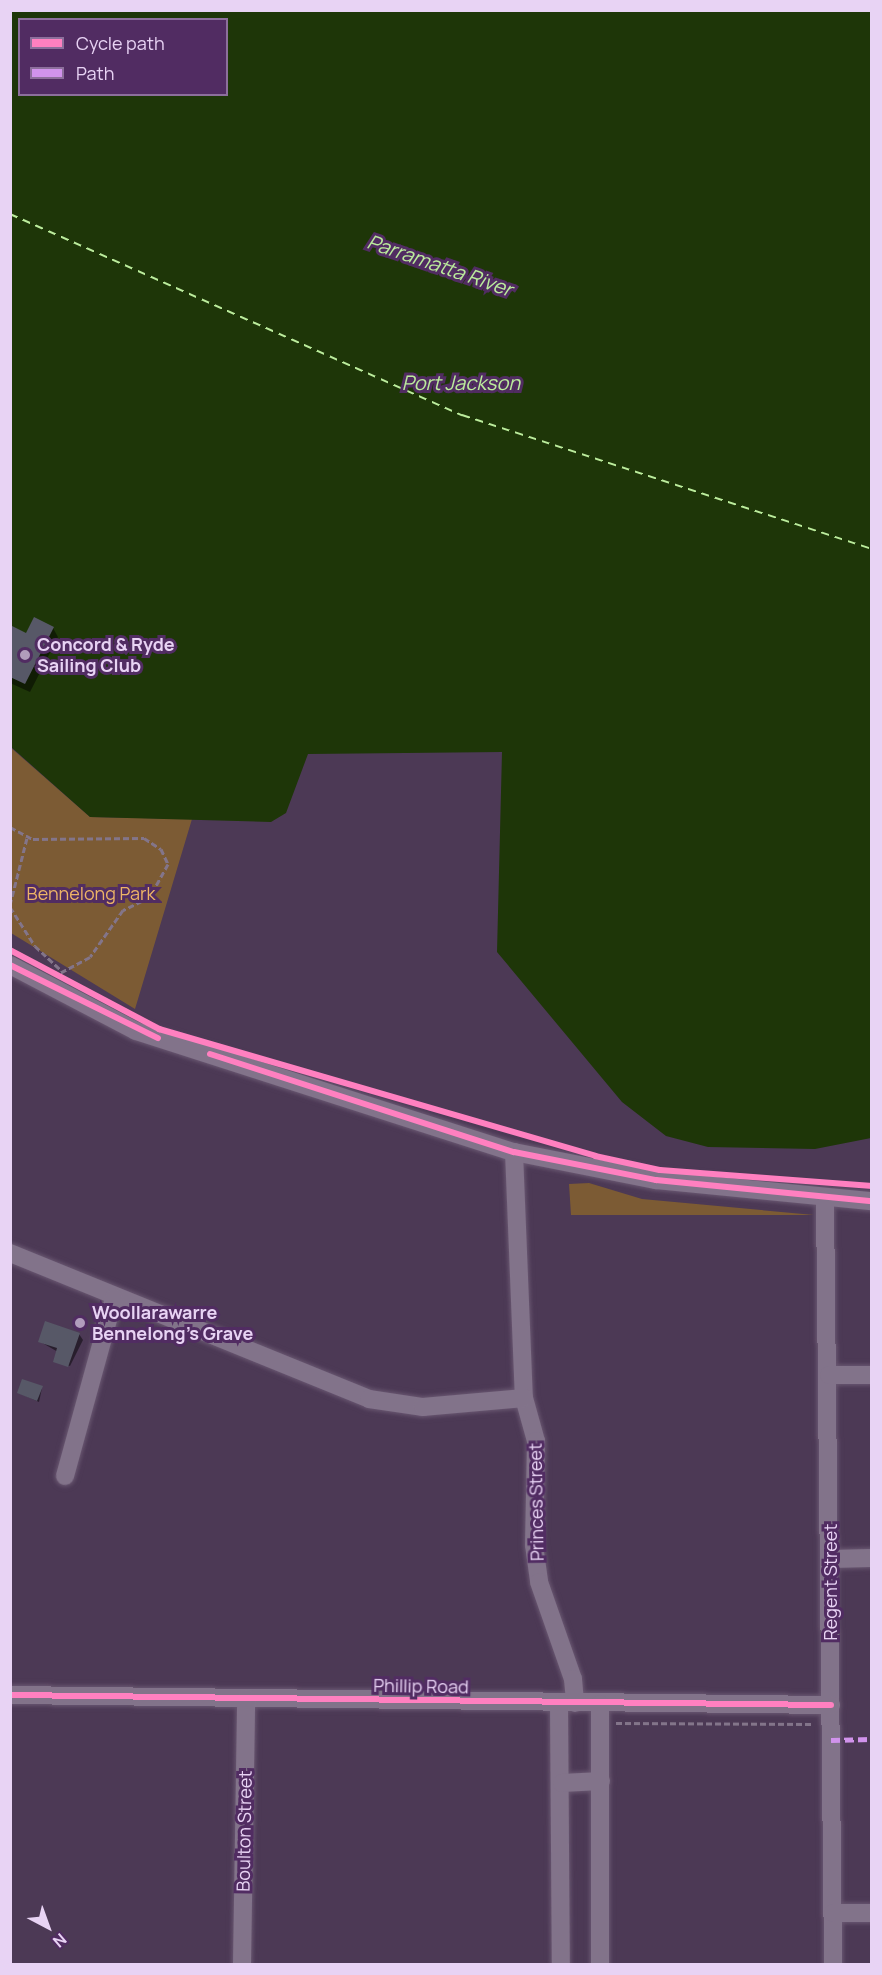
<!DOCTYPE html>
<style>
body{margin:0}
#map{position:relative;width:882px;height:1975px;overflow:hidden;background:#4c3955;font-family:Manrope,sans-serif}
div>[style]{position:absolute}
.green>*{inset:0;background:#7c5b34}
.water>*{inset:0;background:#1e3608}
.shadow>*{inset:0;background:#0007}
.ferry>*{height:1.5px;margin-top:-0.75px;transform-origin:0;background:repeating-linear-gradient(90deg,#bbec9c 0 8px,transparent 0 14px)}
.building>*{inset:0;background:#575867}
.path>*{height:3px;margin-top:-1.5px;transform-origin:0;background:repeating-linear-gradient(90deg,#83758a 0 6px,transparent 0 9px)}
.roads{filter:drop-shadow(0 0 2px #695771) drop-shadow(0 0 2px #695771)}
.minor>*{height:18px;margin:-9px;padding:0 9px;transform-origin:9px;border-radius:9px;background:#82738a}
.quiet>*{height:4.5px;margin-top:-2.25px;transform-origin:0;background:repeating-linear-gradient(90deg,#d193ec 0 9px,transparent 0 13.5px)}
.cycleway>*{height:6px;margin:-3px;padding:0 3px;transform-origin:3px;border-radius:3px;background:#ff80c0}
.dots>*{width:16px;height:16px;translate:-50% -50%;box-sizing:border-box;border:3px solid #512c62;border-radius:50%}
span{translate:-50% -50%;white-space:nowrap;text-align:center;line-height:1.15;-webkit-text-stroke:6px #512c62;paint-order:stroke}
.poi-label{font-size:18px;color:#e8d3f4;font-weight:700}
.left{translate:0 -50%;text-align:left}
.park-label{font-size:18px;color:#edb466}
.street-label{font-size:18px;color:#e8d3f4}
.water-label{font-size:20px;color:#bbec9c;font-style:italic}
.frame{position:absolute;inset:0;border:12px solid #e8d3f4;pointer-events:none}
.legend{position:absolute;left:18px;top:18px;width:210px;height:78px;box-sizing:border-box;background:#512c62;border:2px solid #8d6f9c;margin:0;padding:8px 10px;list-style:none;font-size:18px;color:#e8d3f4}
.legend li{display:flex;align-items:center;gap:12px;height:30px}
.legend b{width:30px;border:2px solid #8d6f9c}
.north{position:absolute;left:18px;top:1897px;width:60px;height:60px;-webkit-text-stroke:4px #512c62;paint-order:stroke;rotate:139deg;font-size:16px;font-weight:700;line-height:24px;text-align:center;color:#e8d3f4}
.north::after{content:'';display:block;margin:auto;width:21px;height:27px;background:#e8d3f4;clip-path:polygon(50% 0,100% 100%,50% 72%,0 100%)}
</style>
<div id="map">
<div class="green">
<div style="clip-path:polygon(10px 747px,90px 817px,192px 819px,135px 1009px,11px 933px)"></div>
<div style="clip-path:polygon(589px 1183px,642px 1199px,814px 1215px,571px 1215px,569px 1184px)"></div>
</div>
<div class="water">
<div style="clip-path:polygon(evenodd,11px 11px,871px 11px,871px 1138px,815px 1149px,708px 1147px,666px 1136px,622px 1102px,497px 952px,502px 752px,308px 754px,286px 813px,271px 822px,90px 817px,11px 747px,11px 11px,20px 20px,226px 20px,226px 94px,20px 94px,20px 20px)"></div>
</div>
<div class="shadow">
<div style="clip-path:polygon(10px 627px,27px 635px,53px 628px,58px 637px,30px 692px,10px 683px)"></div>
<div style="clip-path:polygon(79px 1334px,83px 1340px,70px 1366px,55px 1361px,58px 1352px,39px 1341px)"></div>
<div style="clip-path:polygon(42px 1388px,39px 1402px,19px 1393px)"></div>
</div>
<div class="ferry">
<div style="left:10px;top:214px;width:495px;rotate:24deg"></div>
<div style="left:462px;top:415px;width:431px;rotate:18.1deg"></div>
</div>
<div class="building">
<div style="clip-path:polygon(34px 617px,54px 627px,25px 684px,10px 677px,10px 625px,26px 633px)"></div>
<div style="clip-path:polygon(45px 1321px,80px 1333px,68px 1367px,53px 1362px,57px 1348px,38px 1342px)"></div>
<div style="clip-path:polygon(22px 1379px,43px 1386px,37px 1401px,17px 1393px)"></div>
</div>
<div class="path">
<div style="left:10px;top:827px;width:26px;rotate:28deg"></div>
<div style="left:33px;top:839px;width:111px;rotate:-0.5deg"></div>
<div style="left:144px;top:838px;width:20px;rotate:33deg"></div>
<div style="left:161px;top:849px;width:17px;rotate:65deg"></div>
<div style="left:168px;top:864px;width:38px;rotate:119deg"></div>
<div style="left:150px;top:897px;width:30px;rotate:154deg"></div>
<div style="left:123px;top:910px;width:57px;rotate:125.1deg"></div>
<div style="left:90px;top:957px;width:36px;rotate:152deg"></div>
<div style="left:10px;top:905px;width:69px;rotate:-75.8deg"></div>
<div style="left:10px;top:907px;width:46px;rotate:57.3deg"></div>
<div style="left:35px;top:946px;width:34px;rotate:43deg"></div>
<div style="left:616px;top:1723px;width:197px;rotate:0.3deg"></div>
</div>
<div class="roads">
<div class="minor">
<div style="left:10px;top:965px;width:142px;rotate:27.6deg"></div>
<div style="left:136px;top:1031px;width:397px;rotate:17.8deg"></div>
<div style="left:514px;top:1152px;width:145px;rotate:11.2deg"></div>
<div style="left:656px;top:1180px;width:217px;rotate:5.6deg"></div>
<div style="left:514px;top:1152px;width:246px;rotate:87.7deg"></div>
<div style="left:524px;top:1398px;width:45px;rotate:74.4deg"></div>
<div style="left:536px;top:1441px;width:104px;rotate:91.1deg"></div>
<div style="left:534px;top:1545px;width:37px;rotate:82deg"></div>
<div style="left:539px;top:1582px;width:103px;rotate:70.7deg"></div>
<div style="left:573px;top:1679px;width:24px;rotate:85deg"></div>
<div style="left:825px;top:1199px;width:765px;rotate:89.4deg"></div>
<div style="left:10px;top:1253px;width:388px;rotate:22.1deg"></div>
<div style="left:369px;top:1399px;width:55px;rotate:8.4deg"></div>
<div style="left:423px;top:1407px;width:101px;rotate:-5.1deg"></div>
<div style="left:829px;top:1375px;width:43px"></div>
<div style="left:65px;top:1476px;width:185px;rotate:-74.6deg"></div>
<div style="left:830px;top:1559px;width:42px;rotate:-1.4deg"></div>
<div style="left:10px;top:1695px;width:821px;rotate:0.7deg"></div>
<div style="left:559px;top:1703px;width:261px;rotate:89.6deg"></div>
<div style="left:562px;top:1783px;width:39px;rotate:-3deg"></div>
<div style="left:833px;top:1913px;width:39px"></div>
<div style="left:242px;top:1964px;width:266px;rotate:-89.1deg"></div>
<div style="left:600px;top:1964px;width:260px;rotate:-90deg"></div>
</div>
</div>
<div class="quiet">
<div style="left:831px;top:1740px;width:41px;rotate:-1.4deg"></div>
</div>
<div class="cycleway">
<div style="left:10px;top:950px;width:169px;rotate:27.9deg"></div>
<div style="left:159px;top:1029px;width:454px;rotate:16.2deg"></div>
<div style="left:595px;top:1156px;width:66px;rotate:12.2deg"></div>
<div style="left:660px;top:1170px;width:213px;rotate:4.3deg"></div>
<div style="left:10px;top:965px;width:165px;rotate:26.3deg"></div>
<div style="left:210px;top:1054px;width:319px;rotate:17.9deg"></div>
<div style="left:514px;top:1152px;width:145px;rotate:11.2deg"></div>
<div style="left:656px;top:1180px;width:217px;rotate:5.6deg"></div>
<div style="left:10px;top:1695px;width:821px;rotate:0.7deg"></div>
</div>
<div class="dots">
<div style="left:25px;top:655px;background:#b19dbc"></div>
<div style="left:80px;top:1323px;background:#b19dbc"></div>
</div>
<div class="poi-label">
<span class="left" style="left:37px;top:655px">Concord &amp; Ryde<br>Sailing Club</span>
<span class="left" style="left:92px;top:1323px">Woollarawarre<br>Bennelong's Grave</span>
</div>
<div class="park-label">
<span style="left:91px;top:893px">Bennelong Park</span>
</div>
<div class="street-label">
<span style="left:536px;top:1502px;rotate:-91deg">Princes Street</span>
<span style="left:830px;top:1582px;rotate:-90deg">Regent Street</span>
<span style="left:421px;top:1686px;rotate:1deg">Phillip Road</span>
<span style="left:244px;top:1831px;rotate:-89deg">Boulton Street</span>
</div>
<div class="water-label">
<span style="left:440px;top:265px;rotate:19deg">Parramatta River</span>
<span style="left:461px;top:382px">Port Jackson</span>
</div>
<div class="frame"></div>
<ul class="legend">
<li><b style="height:8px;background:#ff80c0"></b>Cycle path</li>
<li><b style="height:8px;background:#d193ec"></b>Path</li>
</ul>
<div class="north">N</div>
</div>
